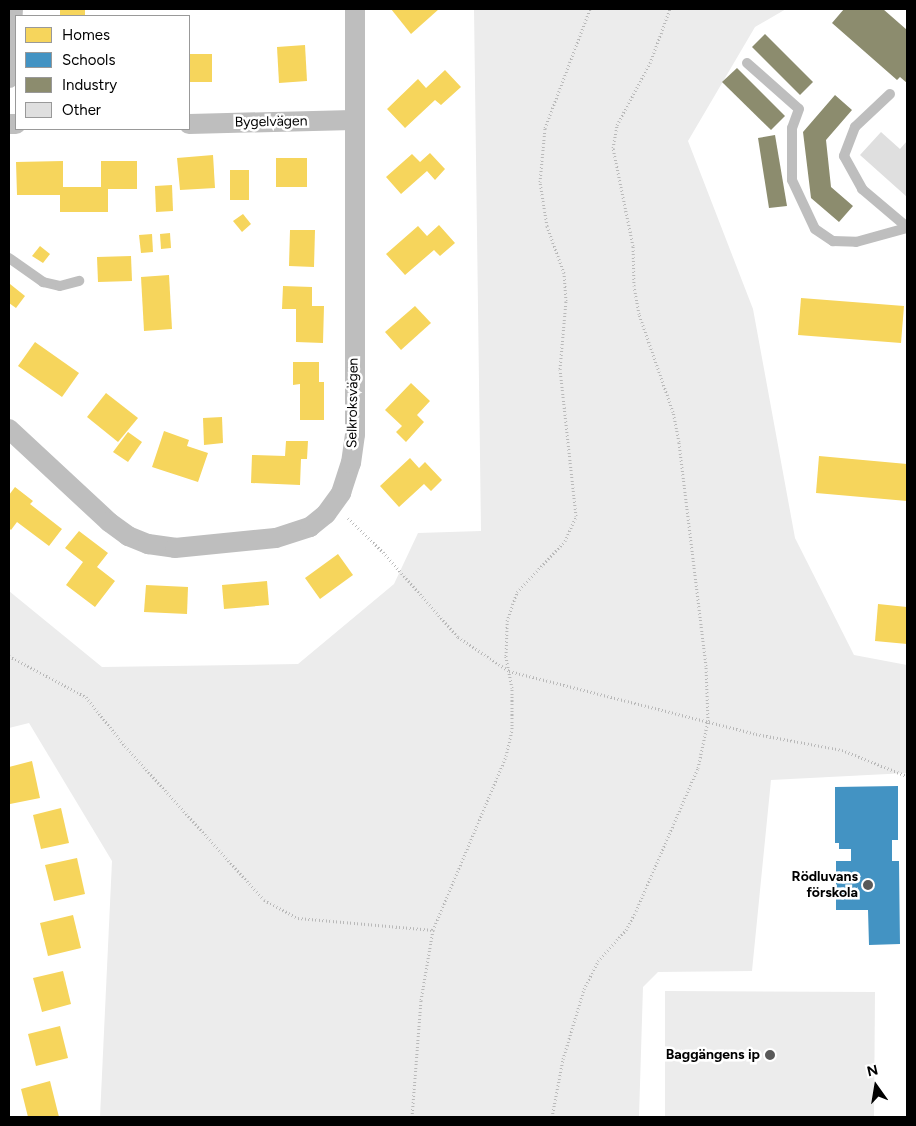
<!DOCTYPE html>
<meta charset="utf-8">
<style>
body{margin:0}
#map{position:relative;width:916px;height:1126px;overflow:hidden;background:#fff;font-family:Figtree,sans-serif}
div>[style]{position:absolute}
.green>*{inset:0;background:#ececec}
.homes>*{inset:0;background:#f6d55c}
.schools>*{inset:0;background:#4393c3}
.industry>*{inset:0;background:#8c8c6e}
.building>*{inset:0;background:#dfdfdf}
.path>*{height:3px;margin-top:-1.5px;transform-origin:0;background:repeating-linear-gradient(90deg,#b9b9b9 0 1px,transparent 0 3.5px)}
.service>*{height:10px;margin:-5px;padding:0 5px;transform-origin:5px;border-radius:5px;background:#bebebe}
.minor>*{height:20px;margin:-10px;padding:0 10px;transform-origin:10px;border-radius:10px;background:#bebebe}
.dots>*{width:14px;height:14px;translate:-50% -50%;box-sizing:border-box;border:2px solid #fff;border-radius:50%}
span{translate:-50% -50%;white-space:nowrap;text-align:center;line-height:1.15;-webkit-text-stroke:5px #fff;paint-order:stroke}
.street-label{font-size:14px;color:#000}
.poi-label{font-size:14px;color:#000;font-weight:700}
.right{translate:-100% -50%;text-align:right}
.frame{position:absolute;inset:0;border:10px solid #000;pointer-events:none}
.legend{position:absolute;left:15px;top:15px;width:175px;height:115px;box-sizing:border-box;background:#fff;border:1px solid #999;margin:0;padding:6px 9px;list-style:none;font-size:15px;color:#000}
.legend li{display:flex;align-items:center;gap:10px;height:25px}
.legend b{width:25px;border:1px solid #999}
.north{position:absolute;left:851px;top:1061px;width:50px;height:50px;-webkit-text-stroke:4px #fff;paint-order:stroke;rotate:347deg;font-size:14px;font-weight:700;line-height:20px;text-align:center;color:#000}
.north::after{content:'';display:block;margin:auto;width:18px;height:22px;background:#000;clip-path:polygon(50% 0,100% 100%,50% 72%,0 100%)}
</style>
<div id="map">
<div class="green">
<div style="clip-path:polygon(474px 9px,786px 9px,755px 27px,688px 141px,753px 309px,795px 538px,854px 655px,907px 665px,907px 773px,771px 780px,752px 971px,658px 972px,643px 987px,639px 1117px,100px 1117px,112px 861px,29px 723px,9px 728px,9px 591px,102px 667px,298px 664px,394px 584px,418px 533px,481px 531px)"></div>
<div style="clip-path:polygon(665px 991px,875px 992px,874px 1117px,665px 1117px)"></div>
</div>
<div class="homes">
<div style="clip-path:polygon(60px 9px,85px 9px,85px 16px,60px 16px)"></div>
<div style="clip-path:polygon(391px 9px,439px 9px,411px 34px)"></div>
<div style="clip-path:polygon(305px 45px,307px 81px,279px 83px,277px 47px)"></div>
<div style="clip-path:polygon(189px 54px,212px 54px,212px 82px,189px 82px)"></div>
<div style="clip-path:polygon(445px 70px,461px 87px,441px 105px,435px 100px,405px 128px,387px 109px,418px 79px,426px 88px)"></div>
<div style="clip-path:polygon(430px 153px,445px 169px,435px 180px,427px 171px,401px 194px,386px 177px,412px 154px,420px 162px)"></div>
<div style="clip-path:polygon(213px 155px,215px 188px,180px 190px,177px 158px)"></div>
<div style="clip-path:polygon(276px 158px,307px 158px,307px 187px,276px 187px)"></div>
<div style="clip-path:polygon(63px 161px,63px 187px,101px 187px,101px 161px,137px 161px,137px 189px,108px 189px,108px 212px,60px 212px,60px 195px,17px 195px,16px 162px)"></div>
<div style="clip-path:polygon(230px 170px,249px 170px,249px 200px,230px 200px)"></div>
<div style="clip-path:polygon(172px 185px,173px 211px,156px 212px,155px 186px)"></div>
<div style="clip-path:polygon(243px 214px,251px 224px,242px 232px,233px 221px)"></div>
<div style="clip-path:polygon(439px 225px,455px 243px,440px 256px,434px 250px,405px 275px,386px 254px,418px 226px,427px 236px)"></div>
<div style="clip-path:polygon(290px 230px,315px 230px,314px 267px,289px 266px)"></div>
<div style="clip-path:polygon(170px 233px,171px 248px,161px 249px,160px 234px)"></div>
<div style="clip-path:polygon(152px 234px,153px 252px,141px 253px,139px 235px)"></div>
<div style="clip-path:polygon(40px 246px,50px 254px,43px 263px,32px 256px)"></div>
<div style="clip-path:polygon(131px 256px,132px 281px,98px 282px,97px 257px)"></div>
<div style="clip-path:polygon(169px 275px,172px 329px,144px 331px,141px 277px)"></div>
<div style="clip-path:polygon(10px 284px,25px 296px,16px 308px,9px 303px)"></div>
<div style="clip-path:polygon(283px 286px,312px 287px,312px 306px,324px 306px,323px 343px,296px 342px,296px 309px,282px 309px)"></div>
<div style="clip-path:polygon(801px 298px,904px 306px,901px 343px,798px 335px)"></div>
<div style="clip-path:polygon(415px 306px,431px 323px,401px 350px,385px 332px)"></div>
<div style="clip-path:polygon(35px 342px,79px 373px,62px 397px,18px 366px)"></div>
<div style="clip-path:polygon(293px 362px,319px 362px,319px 382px,324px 382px,324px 420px,300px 420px,300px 384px,293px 385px)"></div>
<div style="clip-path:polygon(411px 383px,430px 401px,417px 415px,424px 422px,406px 442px,396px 432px,402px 426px,385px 410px)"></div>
<div style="clip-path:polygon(106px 393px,138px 418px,118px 442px,87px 417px)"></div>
<div style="clip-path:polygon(222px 417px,223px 443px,204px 445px,203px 418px)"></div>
<div style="clip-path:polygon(164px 431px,189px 440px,187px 446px,208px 453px,198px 482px,152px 467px)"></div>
<div style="clip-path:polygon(128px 432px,142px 442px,128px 462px,113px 452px)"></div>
<div style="clip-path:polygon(286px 441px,308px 441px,307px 459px,301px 459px,300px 485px,251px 483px,252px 455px,285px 456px)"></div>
<div style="clip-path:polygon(819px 456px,907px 464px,907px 501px,816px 493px)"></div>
<div style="clip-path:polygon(410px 458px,419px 468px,425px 462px,442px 480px,431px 491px,424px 484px,399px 507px,380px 486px)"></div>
<div style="clip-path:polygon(15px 487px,33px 501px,30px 504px,62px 529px,49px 546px,17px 522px,11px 530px,9px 528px,9px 495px)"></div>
<div style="clip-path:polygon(79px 531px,108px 553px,97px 567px,115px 581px,95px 607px,66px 585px,83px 562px,65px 548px)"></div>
<div style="clip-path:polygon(338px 554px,353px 575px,320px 599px,305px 578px)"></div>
<div style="clip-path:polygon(267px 581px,269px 605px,224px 609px,222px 585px)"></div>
<div style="clip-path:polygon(146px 585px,188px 587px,187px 614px,144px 612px)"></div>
<div style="clip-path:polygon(878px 604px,907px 607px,907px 644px,875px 641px)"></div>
<div style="clip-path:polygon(32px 761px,40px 798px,10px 804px,9px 767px)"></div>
<div style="clip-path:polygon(61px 808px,69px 843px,41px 849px,33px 815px)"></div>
<div style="clip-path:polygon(77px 858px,85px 894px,54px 901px,45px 865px)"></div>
<div style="clip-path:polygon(73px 915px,81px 948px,48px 956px,40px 923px)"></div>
<div style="clip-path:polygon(63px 971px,71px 1004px,42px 1012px,33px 978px)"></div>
<div style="clip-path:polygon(60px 1026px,68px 1058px,36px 1066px,28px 1034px)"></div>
<div style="clip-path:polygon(50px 1081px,59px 1117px,28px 1117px,21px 1089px)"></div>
</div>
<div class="schools">
<div style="clip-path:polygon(898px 786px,898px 840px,892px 840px,892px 861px,899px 861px,900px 944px,869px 945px,868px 910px,836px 910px,836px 861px,851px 861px,851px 849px,839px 849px,839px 843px,835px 843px,835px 787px)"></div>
</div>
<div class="industry">
<div style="clip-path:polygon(844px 9px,883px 9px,907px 30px,907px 83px,900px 77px,897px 80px,832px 23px)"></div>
<div style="clip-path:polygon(765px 34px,813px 82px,800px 95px,752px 47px)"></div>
<div style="clip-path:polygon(737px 68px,785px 116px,771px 130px,722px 82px)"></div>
<div style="clip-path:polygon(835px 95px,852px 110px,826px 140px,831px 187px,853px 206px,839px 222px,811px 198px,803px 132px)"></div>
<div style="clip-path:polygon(775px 135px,787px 206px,769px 208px,758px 138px)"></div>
</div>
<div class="building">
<div style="clip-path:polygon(881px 132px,900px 149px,907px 141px,907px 197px,860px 155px)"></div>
</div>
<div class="path">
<div style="left:348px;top:518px;width:49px;rotate:44.2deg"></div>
<div style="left:383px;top:552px;width:113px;rotate:48.6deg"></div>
<div style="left:458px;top:637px;width:61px;rotate:33.7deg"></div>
<div style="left:509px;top:671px;width:255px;rotate:14.3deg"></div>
<div style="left:756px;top:734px;width:87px;rotate:10.5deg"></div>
<div style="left:842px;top:750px;width:70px;rotate:21.8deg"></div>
<div style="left:9px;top:656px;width:87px;rotate:28deg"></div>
<div style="left:86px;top:697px;width:63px;rotate:51.5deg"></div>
<div style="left:125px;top:746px;width:207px;rotate:47.9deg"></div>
<div style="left:264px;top:900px;width:38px;rotate:28deg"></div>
<div style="left:298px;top:918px;width:136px;rotate:5.1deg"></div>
<div style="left:412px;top:1117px;width:117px;rotate:-85.6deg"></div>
<div style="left:421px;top:1000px;width:71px;rotate:-80.3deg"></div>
<div style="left:433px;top:930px;width:189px;rotate:-67.2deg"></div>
<div style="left:506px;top:756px;width:28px;rotate:-77deg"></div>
<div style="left:512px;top:729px;width:41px;rotate:-90deg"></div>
<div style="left:512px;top:688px;width:33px;rotate:-101deg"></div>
<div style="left:506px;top:656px;width:35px;rotate:-88deg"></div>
<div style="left:507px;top:621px;width:31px;rotate:-71deg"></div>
<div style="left:517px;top:592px;width:70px;rotate:-46.7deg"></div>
<div style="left:565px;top:541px;width:27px;rotate:-66deg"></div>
<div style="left:576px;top:516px;width:148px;rotate:-96.2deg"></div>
<div style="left:560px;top:369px;width:68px;rotate:-85deg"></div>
<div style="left:566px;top:301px;width:28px;rotate:-94deg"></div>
<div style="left:564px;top:273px;width:50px;rotate:-109.9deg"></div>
<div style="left:547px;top:226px;width:45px;rotate:-99deg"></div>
<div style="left:540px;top:182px;width:54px;rotate:-84.7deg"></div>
<div style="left:545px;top:128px;width:127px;rotate:-69.3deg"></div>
<div style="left:552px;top:1117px;width:59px;rotate:-79.3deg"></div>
<div style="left:563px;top:1059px;width:73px;rotate:-73.3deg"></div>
<div style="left:584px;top:989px;width:31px;rotate:-63deg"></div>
<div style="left:598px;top:961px;width:42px;rotate:-47.9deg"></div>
<div style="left:626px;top:930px;width:21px;rotate:-62deg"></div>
<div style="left:636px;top:911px;width:156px;rotate:-66.6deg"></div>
<div style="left:698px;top:768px;width:48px;rotate:-78deg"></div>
<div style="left:708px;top:721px;width:55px;rotate:-92.1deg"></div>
<div style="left:706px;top:666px;width:226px;rotate:-96.9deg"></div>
<div style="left:679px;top:442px;width:31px;rotate:-101deg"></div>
<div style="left:673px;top:412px;width:104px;rotate:-109.1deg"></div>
<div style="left:639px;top:314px;width:28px;rotate:-100deg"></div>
<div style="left:634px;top:286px;width:40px;rotate:-91.4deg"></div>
<div style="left:633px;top:246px;width:100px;rotate:-101.5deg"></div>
<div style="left:613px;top:148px;width:23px;rotate:-80deg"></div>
<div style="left:617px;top:125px;width:70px;rotate:-62deg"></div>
<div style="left:650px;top:63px;width:58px;rotate:-69.7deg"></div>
</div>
<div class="service">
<div style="left:747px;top:63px;width:69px;rotate:41.5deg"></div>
<div style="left:799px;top:109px;width:20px;rotate:110deg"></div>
<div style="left:792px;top:128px;width:52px;rotate:90deg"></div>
<div style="left:792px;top:180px;width:54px;rotate:64.9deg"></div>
<div style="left:815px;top:229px;width:22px;rotate:34deg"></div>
<div style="left:833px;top:241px;width:23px;rotate:2deg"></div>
<div style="left:856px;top:242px;width:53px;rotate:-15.4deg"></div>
<div style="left:890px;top:94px;width:48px;rotate:136.7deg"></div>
<div style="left:855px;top:127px;width:31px;rotate:111deg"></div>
<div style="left:844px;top:156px;width:38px;rotate:61deg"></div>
<div style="left:862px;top:189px;width:59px;rotate:40.2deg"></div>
<div style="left:9px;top:258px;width:42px;rotate:35.2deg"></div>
<div style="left:43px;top:282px;width:17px;rotate:13deg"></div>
<div style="left:60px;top:286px;width:20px;rotate:-15deg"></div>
</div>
<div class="minor">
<div style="left:9px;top:78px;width:69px;rotate:-86.7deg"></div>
<div style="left:9px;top:124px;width:7px"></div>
<div style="left:189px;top:124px;width:164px;rotate:-1.4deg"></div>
<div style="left:9px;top:429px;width:137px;rotate:42.9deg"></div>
<div style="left:109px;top:522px;width:24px;rotate:36deg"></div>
<div style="left:128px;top:536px;width:22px;rotate:22deg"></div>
<div style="left:148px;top:544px;width:27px;rotate:8deg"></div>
<div style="left:175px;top:548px;width:101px;rotate:-5.7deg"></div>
<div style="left:276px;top:538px;width:36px;rotate:-18deg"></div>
<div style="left:310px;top:527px;width:21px;rotate:-39deg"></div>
<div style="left:326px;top:514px;width:26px;rotate:-54deg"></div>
<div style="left:341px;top:493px;width:32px;rotate:-72deg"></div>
<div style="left:351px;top:463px;width:29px;rotate:-82deg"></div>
<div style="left:355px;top:434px;width:425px;rotate:-90deg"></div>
</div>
<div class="dots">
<div style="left:868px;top:885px;background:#595959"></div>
<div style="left:770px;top:1055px;background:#595959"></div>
</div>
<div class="street-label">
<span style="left:271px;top:122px;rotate:-1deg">Bygelvägen</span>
<span style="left:353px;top:403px;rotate:-89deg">Selkroksvägen</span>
</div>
<div class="poi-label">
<span class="right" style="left:858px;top:885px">Rödluvans<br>förskola</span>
<span class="right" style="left:760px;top:1055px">Baggängens ip</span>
</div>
<div class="frame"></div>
<ul class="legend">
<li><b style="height:14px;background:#f6d55c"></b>Homes</li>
<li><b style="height:14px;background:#4393c3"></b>Schools</li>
<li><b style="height:14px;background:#8c8c6e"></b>Industry</li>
<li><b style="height:14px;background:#dfdfdf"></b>Other</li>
</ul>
<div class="north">N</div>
</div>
